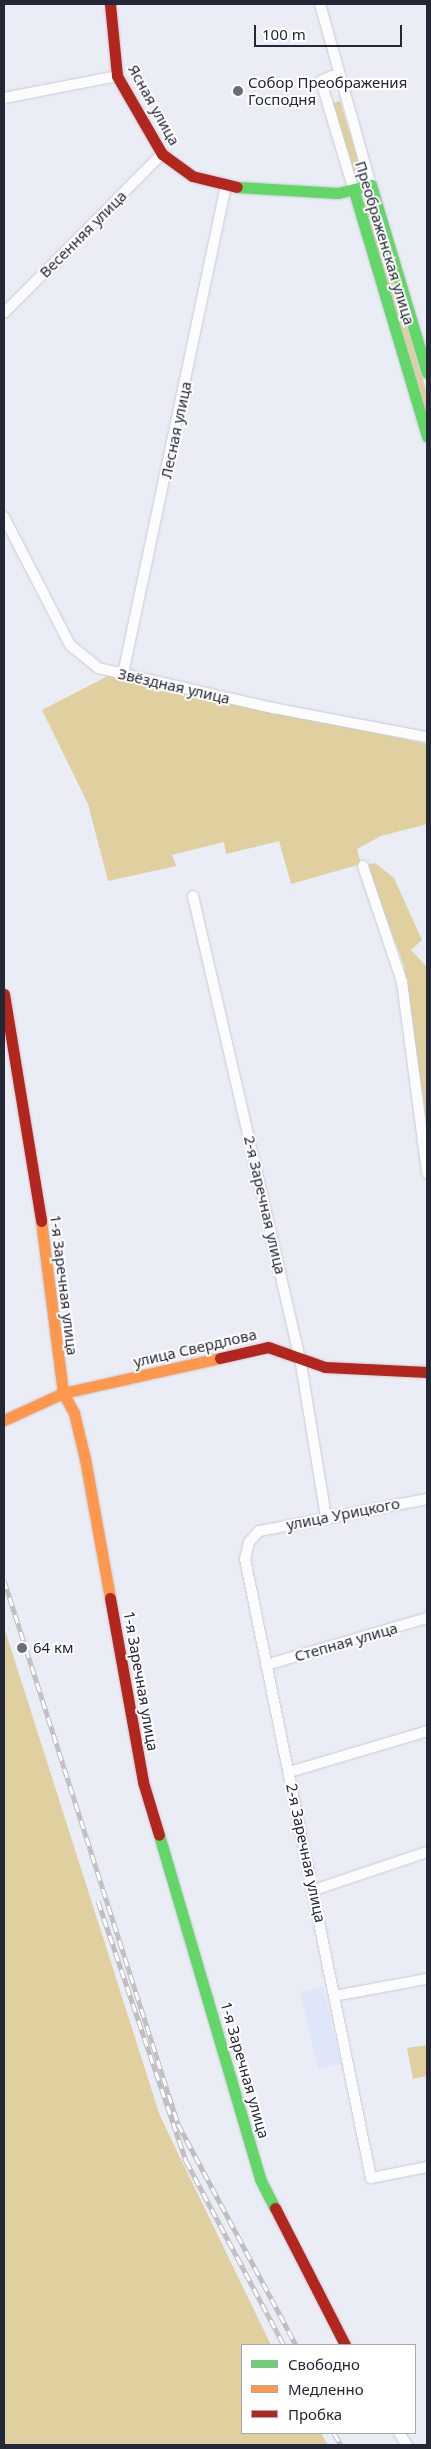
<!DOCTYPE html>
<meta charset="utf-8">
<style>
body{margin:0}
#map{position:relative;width:431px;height:2449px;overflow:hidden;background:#eaedf5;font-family:"Noto Sans",sans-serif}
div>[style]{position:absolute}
.built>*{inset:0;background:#e0e6f9}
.green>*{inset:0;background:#e0d0a0}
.roads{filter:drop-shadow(0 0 1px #c8cbd6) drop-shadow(0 0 1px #c8cbd6)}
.street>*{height:10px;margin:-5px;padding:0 5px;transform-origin:5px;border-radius:5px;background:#fcfcfe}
.fast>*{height:11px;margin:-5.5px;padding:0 5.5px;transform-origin:5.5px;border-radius:5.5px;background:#63d668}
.slow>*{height:11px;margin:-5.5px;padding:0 5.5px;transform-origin:5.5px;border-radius:5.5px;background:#ff974d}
.jam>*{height:11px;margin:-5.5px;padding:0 5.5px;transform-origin:5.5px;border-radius:5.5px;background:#b3261e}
.rail>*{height:5px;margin-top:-2.5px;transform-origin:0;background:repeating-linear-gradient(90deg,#fff 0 9px,#bfbfc2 0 18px);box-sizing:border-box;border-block:1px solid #bfbfc2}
.dots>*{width:14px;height:14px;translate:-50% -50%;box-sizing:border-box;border:2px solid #fff;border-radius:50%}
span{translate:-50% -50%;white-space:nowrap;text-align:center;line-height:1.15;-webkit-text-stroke:4px #fff;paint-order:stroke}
.poi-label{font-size:15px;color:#232736}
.left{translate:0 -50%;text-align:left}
.street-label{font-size:15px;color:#232736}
.frame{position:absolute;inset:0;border:5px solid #232736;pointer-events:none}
.legend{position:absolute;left:241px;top:2344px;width:175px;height:90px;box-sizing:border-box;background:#fff;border:1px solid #a7a9af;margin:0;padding:6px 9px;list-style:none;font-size:15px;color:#232736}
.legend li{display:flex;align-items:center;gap:10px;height:25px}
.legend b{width:25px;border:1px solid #a7a9af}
.scale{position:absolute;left:254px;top:25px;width:148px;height:22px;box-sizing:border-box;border:2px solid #232736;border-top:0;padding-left:6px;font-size:15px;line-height:18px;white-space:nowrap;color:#232736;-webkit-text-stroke:4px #fff;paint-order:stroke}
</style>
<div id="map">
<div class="built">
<div style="clip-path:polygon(323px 1986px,341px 2064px,318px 2069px,300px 1992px)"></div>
</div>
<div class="green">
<div style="clip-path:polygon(340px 101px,361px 170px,354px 172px,333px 103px)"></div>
<div style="clip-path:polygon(370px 201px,427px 393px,427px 420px,362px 204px)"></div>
<div style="clip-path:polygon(108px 676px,427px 744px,427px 824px,381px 836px,357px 849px,361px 864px,291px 884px,279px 841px,226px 854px,224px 842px,172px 855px,176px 866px,108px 881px,88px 804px,42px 710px)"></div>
<div style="clip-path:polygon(375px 863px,394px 878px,422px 940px,411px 950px,427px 967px,427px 1126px,404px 965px,366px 865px)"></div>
<div style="clip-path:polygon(4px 1627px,160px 2116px,271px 2345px,242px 2345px,242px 2433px,321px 2433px,328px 2445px,4px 2445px)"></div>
<div style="clip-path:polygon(427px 2045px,427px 2076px,413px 2079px,407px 2048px)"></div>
</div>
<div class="roads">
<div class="street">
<div style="left:320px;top:4px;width:188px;rotate:74.3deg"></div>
<div style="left:341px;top:83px;width:11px;rotate:-142deg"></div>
<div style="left:332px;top:76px;width:12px;rotate:156deg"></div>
<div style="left:321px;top:81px;width:115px;rotate:73.3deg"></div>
<div style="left:4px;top:98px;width:115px;rotate:-11deg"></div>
<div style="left:4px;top:313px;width:224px;rotate:-45.2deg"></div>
<div style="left:4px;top:517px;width:144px;rotate:62.7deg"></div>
<div style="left:70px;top:645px;width:36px;rotate:39deg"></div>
<div style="left:98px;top:668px;width:180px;rotate:12.9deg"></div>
<div style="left:273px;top:708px;width:157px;rotate:10.7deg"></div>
<div style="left:123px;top:674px;width:499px;rotate:-78.1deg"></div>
<div style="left:363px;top:866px;width:122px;rotate:71.4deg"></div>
<div style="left:402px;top:982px;width:193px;rotate:82.5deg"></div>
<div style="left:193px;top:896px;width:474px;rotate:77deg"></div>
<div style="left:300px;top:1358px;width:160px;rotate:80.7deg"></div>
<div style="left:427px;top:1499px;width:171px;rotate:169.2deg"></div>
<div style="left:259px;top:1531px;width:15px;rotate:132deg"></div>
<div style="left:249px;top:1542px;width:17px;rotate:103deg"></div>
<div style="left:245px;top:1559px;width:632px;rotate:78.49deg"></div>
<div style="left:371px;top:2178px;width:57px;rotate:-11.1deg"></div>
<div style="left:266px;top:1665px;width:168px;rotate:-16.3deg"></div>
<div style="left:289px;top:1772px;width:144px;rotate:-16.5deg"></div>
<div style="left:314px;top:1890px;width:119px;rotate:-18.6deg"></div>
<div style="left:334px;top:1996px;width:95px;rotate:-10.4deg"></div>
<div style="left:399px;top:2433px;width:14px;rotate:56deg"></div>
</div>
<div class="fast">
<div style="left:237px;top:187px;width:101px;rotate:3.4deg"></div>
<div style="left:338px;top:193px;width:34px;rotate:-14deg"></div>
<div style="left:371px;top:185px;width:196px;rotate:73.4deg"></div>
<div style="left:354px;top:191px;width:256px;rotate:73.4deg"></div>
<div style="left:159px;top:1835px;width:359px;rotate:73.6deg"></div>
<div style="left:260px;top:2179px;width:33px;rotate:63deg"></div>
</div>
<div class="slow">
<div style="left:41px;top:1221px;width:173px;rotate:82.7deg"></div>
<div style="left:63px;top:1393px;width:23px;rotate:61deg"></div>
<div style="left:74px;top:1413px;width:47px;rotate:76.6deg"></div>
<div style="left:85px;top:1459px;width:141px;rotate:79.8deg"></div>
<div style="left:4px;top:1420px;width:65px;rotate:-24.6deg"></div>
<div style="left:63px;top:1393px;width:161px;rotate:-12.6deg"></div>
</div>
<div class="jam">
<div style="left:110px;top:4px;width:72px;rotate:84.4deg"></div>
<div style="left:117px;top:76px;width:90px;rotate:60deg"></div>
<div style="left:162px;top:154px;width:37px;rotate:36deg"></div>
<div style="left:192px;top:176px;width:46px;rotate:13.7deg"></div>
<div style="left:4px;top:994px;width:230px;rotate:80.7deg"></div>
<div style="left:220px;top:1358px;width:49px;rotate:-12.9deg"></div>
<div style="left:268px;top:1347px;width:60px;rotate:19.3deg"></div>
<div style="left:325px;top:1367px;width:102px;rotate:2.8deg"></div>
<div style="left:110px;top:1598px;width:187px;rotate:79.8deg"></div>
<div style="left:143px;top:1782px;width:55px;rotate:73.2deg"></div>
<div style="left:275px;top:2208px;width:154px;rotate:62.9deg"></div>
</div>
</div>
<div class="rail">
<div style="left:4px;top:1580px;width:571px;rotate:72.26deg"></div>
<div style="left:178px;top:2124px;width:251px;rotate:61.9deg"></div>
<div style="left:98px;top:1901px;width:274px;rotate:71.3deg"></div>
<div style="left:186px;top:2161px;width:208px;rotate:62deg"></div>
<div style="left:334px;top:2433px;width:14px;rotate:60deg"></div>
</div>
<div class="dots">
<div style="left:238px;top:91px;background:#696c79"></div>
<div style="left:22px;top:1648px;background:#696c79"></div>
</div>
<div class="poi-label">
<span class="left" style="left:248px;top:91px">Собор Преображения<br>Господня</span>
<span class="left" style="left:33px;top:1648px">64 км</span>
</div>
<div class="street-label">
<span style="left:154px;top:105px;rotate:61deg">Ясная улица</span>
<span style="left:83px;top:234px;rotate:-45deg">Весенняя улица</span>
<span style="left:385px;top:243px;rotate:73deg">Преображенская улица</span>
<span style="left:176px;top:430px;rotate:-78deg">Лесная улица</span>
<span style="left:174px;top:686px;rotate:13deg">Звёздная улица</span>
<span style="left:265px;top:1205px;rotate:77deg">2-я Заречная улица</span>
<span style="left:64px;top:1285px;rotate:83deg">1-я Заречная улица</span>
<span style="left:195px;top:1348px;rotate:-13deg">улица Свердлова</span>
<span style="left:343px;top:1514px;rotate:-11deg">улица Урицкого</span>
<span style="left:346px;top:1642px;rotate:-16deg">Степная улица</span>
<span style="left:141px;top:1681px;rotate:80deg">1-я Заречная улица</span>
<span style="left:306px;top:1853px;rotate:78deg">2-я Заречная улица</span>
<span style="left:245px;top:2070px;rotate:74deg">1-я Заречная улица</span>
</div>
<div class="frame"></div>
<ul class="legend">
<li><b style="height:6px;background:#63d668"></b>Свободно</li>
<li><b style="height:6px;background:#ff974d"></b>Медленно</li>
<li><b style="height:6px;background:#b3261e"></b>Пробка</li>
</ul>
<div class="scale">100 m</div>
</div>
